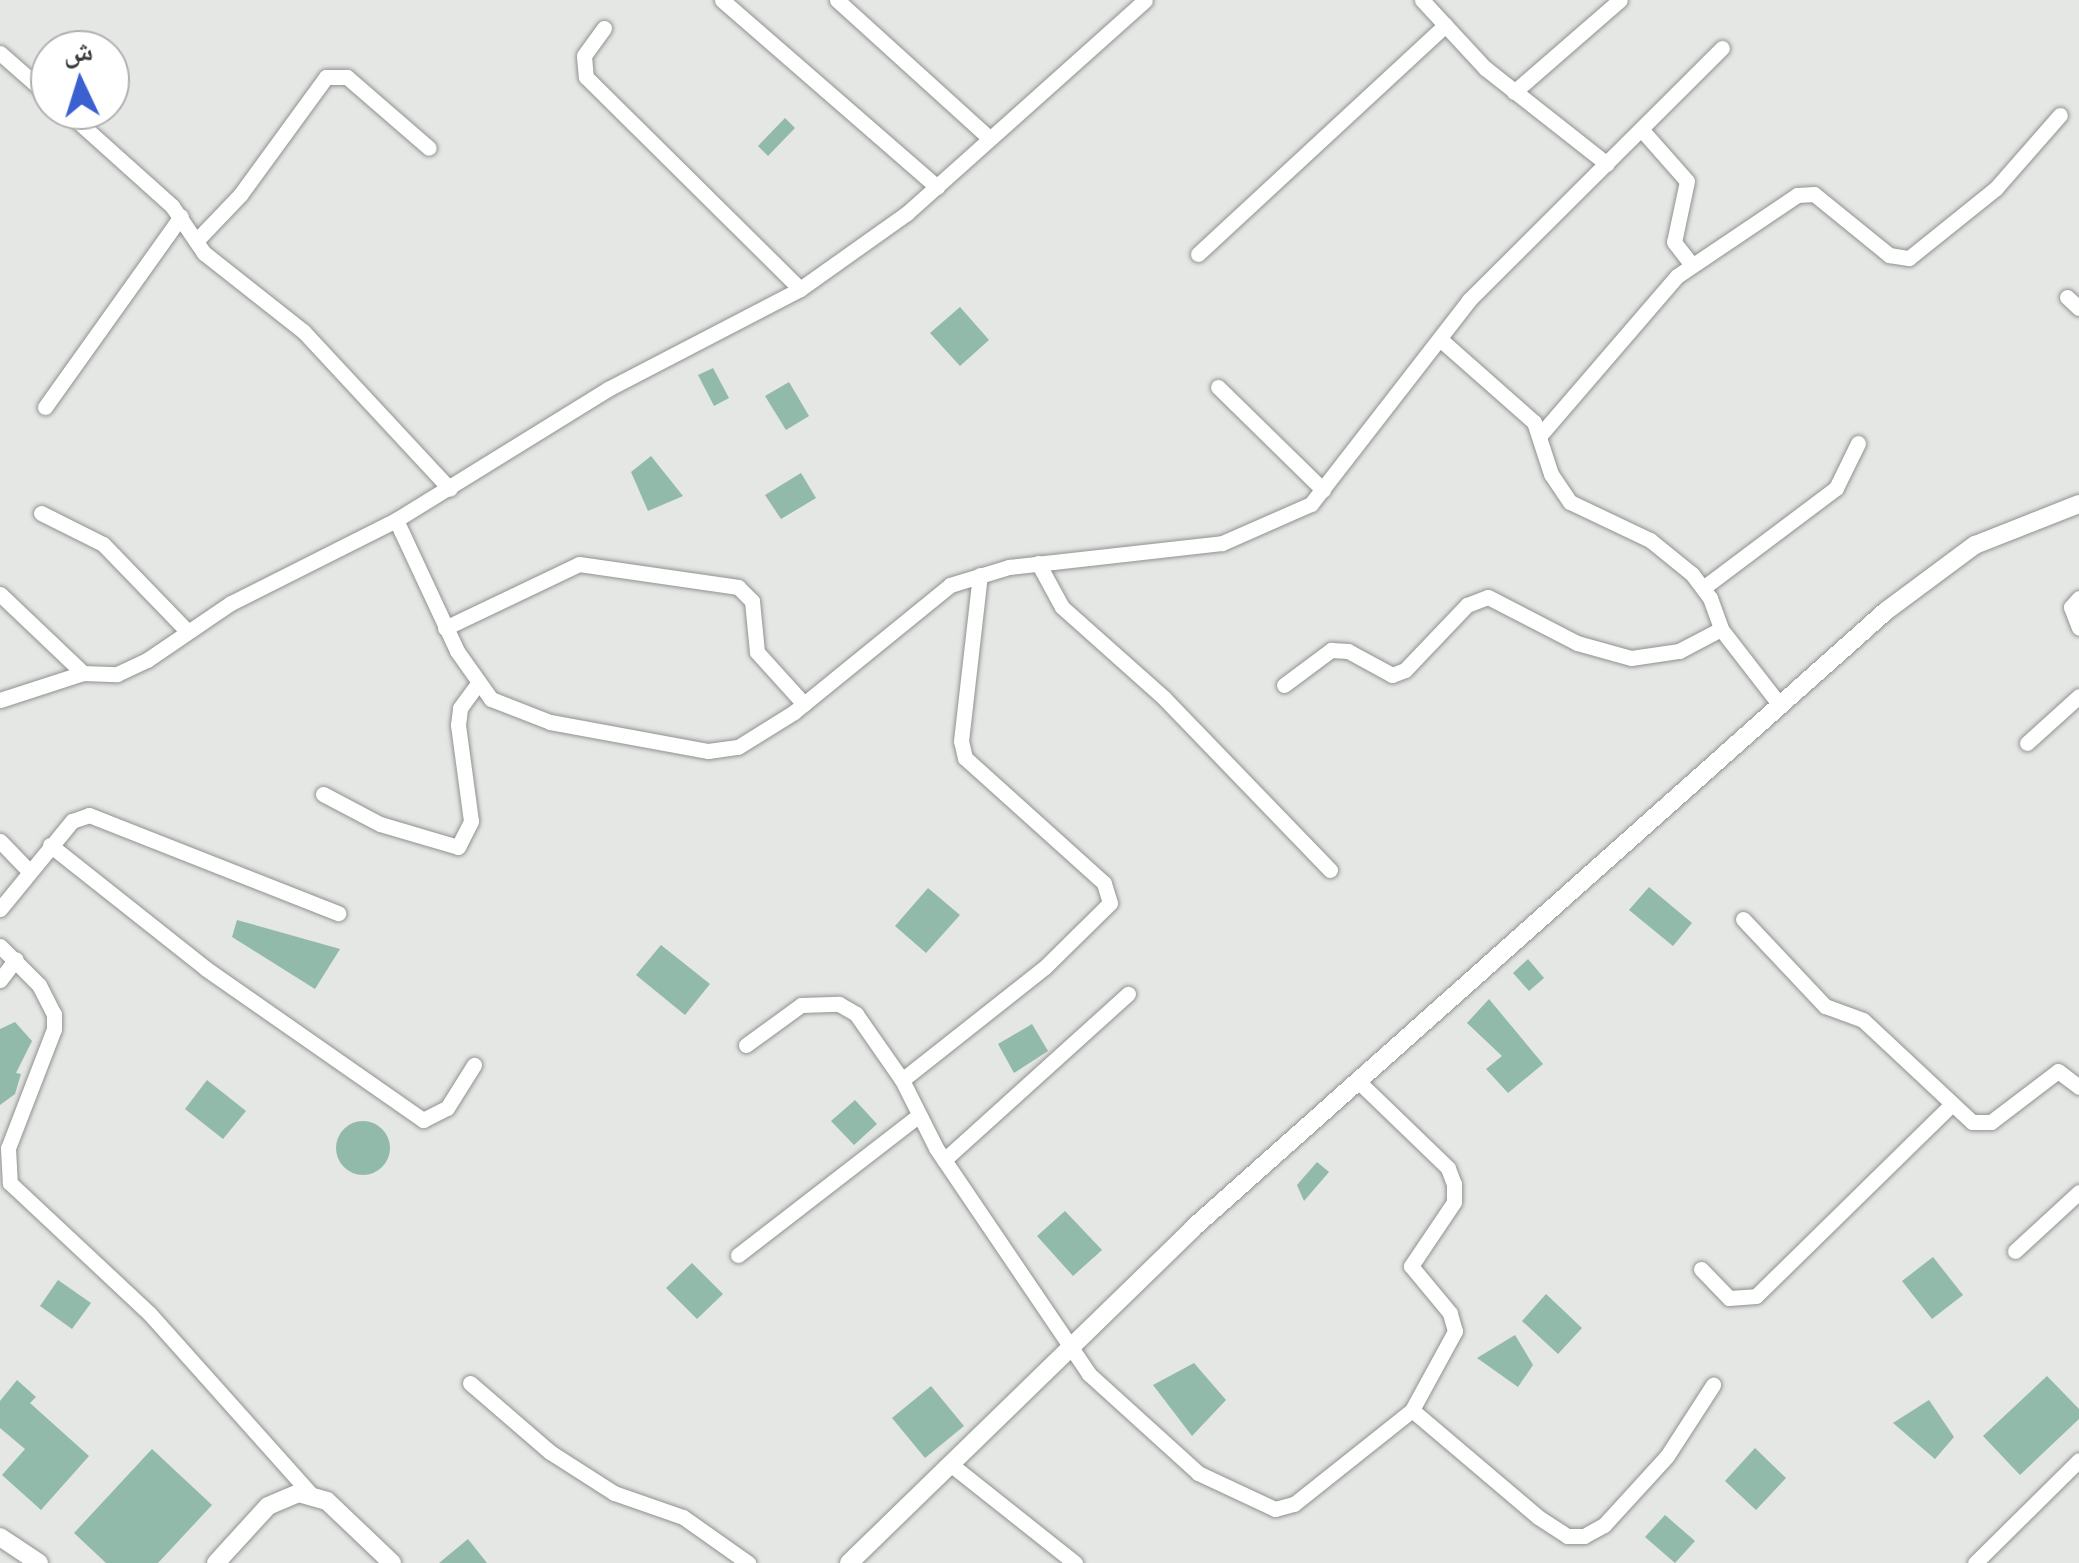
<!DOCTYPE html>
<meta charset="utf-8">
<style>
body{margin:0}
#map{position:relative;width:2079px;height:1563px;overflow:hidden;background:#e4e7e4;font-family:Karla,"Noto Naskh Arabic",sans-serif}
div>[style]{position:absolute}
.building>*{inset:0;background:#91baab}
.round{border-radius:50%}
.roads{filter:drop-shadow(0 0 2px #8f928f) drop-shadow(0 0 2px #8f928f)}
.minor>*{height:15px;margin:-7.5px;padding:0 7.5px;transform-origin:7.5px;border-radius:7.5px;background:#fff}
.tertiary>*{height:18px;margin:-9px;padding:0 9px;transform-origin:9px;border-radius:9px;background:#fff}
span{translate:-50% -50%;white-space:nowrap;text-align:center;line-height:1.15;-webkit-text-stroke:10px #fff;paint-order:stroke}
.north{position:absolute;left:30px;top:30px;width:100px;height:100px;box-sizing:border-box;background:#fff;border:2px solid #b0b1b0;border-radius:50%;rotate:356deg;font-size:28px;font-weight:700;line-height:40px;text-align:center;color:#3a3b3a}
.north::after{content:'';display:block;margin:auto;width:35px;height:45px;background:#3b60d1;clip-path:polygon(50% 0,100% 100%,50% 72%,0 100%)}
</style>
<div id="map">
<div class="building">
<div style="clip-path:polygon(785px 118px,795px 128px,768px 156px,758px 146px)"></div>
<div style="clip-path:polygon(960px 307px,989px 340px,960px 366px,930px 333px)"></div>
<div style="clip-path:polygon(713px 368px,729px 398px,714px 406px,698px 375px)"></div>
<div style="clip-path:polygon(789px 382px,809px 416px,786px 430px,765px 396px)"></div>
<div style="clip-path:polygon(651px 456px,683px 496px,648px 511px,631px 472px)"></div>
<div style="clip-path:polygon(801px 473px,816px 498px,781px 519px,765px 495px)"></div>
<div style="clip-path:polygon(1649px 887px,1692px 923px,1673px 946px,1629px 910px)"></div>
<div style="clip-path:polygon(928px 888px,960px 915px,926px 953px,895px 926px)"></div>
<div style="clip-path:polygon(237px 920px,340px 949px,315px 989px,232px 937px)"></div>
<div style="clip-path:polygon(661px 945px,710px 984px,685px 1015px,636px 975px)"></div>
<div style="clip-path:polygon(1528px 959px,1544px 978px,1529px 991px,1513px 973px)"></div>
<div style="clip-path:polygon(1489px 999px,1543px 1064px,1508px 1093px,1486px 1069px,1502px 1056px,1467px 1023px)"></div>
<div style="clip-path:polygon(15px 1022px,32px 1041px,16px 1073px,21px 1074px,15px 1094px,0 1105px,0 1029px)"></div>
<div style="clip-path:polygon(1032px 1024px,1048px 1051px,1014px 1073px,998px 1044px)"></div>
<div style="clip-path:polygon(207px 1080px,246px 1111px,223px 1139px,185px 1109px)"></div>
<div style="clip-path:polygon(855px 1100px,877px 1124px,854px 1145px,831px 1121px)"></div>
<div class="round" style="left:336px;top:1121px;width:54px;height:54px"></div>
<div style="clip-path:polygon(1317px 1162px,1329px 1172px,1304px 1201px,1297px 1185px)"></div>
<div style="clip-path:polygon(1065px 1211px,1102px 1250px,1073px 1276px,1037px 1236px)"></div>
<div style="clip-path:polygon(1933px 1257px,1963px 1295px,1932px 1319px,1902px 1281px)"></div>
<div style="clip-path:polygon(692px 1263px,723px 1294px,697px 1319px,666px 1288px)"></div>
<div style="clip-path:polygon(58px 1280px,91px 1303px,72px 1329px,40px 1306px)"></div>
<div style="clip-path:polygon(1546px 1294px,1582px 1328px,1558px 1354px,1522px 1321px)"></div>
<div style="clip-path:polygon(1515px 1335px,1533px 1365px,1518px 1387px,1477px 1358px)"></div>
<div style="clip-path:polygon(1194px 1363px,1226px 1400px,1192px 1436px,1153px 1385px)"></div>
<div style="clip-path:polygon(2047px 1376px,2079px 1409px,2079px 1419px,2020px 1475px,1983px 1436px)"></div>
<div style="clip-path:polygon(17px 1380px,36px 1397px,30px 1403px,89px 1456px,41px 1510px,2px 1475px,25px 1449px,0 1428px,0 1401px)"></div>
<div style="clip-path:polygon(931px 1386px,964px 1426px,925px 1458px,892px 1418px)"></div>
<div style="clip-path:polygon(1929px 1400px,1954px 1437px,1935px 1459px,1893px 1423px)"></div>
<div style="clip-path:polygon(1755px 1448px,1786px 1478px,1756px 1510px,1725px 1481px)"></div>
<div style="clip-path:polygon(152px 1449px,212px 1505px,158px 1563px,106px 1563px,74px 1533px)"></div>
<div style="clip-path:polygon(1665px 1515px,1695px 1541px,1675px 1563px,1645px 1537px)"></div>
<div style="clip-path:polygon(468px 1539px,487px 1563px,439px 1563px)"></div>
</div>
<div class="roads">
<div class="minor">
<div style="left:722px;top:0;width:285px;rotate:41deg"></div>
<div style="left:837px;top:0;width:204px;rotate:42.2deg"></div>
<div style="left:1422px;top:0;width:93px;rotate:47.2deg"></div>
<div style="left:1485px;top:68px;width:155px;rotate:38.2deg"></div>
<div style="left:604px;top:28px;width:34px;rotate:126deg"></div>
<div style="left:584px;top:56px;width:21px;rotate:85deg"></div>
<div style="left:586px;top:77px;width:301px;rotate:44.7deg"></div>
<div style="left:0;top:53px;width:67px;rotate:41.3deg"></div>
<div style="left:1514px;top:92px;width:140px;rotate:-41deg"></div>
<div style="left:65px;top:110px;width:144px;rotate:41.9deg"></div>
<div style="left:172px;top:206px;width:57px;rotate:55.8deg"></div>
<div style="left:204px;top:253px;width:127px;rotate:38.3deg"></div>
<div style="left:304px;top:332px;width:214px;rotate:47.1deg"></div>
<div style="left:1641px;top:129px;width:69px;rotate:48.5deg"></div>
<div style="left:1687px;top:181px;width:62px;rotate:102deg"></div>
<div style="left:1674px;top:242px;width:29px;rotate:52deg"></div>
<div style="left:196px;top:241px;width:64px;rotate:-46.3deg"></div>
<div style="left:240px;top:195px;width:146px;rotate:-53.9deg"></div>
<div style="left:326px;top:77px;width:21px"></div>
<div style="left:347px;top:77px;width:108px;rotate:40.9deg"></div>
<div style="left:1198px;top:254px;width:337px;rotate:-42.8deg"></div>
<div style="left:2067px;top:297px;width:16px;rotate:43deg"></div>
<div style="left:1441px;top:340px;width:124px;rotate:41.4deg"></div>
<div style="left:1534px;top:422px;width:55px;rotate:71.9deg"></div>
<div style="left:1551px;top:474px;width:34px;rotate:56deg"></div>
<div style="left:1570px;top:502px;width:89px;rotate:25.4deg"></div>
<div style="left:1650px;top:540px;width:54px;rotate:39deg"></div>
<div style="left:1692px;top:574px;width:30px;rotate:53deg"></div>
<div style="left:1710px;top:598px;width:33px;rotate:70deg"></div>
<div style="left:1721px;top:629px;width:96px;rotate:52.2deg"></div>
<div style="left:1218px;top:387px;width:147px;rotate:44.4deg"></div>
<div style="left:45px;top:407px;width:234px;rotate:-54.5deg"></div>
<div style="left:1541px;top:434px;width:208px;rotate:-49.3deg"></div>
<div style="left:1677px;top:276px;width:145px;rotate:-34deg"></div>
<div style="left:1797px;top:195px;width:17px;rotate:-3deg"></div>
<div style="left:1814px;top:194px;width:97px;rotate:39.1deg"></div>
<div style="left:1889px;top:255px;width:20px;rotate:9deg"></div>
<div style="left:1909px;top:258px;width:112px;rotate:-38.8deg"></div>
<div style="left:1996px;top:188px;width:97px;rotate:-48.8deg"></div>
<div style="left:41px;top:513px;width:69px;rotate:26.6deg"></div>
<div style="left:103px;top:544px;width:120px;rotate:46deg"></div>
<div style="left:396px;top:520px;width:145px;rotate:65deg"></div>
<div style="left:457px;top:651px;width:59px;rotate:54.7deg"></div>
<div style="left:491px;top:699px;width:63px;rotate:21.3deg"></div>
<div style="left:550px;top:722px;width:161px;rotate:10.4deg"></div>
<div style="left:708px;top:751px;width:30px;rotate:-8deg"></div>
<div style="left:738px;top:747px;width:66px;rotate:-32deg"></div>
<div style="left:794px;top:712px;width:201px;rotate:-39.1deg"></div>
<div style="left:950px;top:585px;width:62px;rotate:-17deg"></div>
<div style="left:1009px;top:567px;width:214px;rotate:-6.4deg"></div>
<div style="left:1222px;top:543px;width:97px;rotate:-23.7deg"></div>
<div style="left:1311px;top:504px;width:258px;rotate:-52.2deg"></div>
<div style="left:1469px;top:300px;width:357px;rotate:-44.9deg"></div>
<div style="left:1038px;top:563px;width:50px;rotate:61.4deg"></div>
<div style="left:1062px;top:607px;width:137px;rotate:41.7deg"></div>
<div style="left:1164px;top:698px;width:239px;rotate:46deg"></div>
<div style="left:1703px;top:588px;width:166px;rotate:-36.9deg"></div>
<div style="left:1836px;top:488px;width:50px;rotate:-63.9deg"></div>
<div style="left:0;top:594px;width:115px;rotate:43.6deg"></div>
<div style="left:2079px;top:598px;width:12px;rotate:132deg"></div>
<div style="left:2071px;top:607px;width:22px;rotate:69deg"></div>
<div style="left:445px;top:628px;width:148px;rotate:-25.5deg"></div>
<div style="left:579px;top:564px;width:161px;rotate:8.2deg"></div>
<div style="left:738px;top:587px;width:20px;rotate:45deg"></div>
<div style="left:752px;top:601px;width:51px;rotate:84.4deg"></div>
<div style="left:757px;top:652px;width:70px;rotate:47.9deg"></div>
<div style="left:1284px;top:685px;width:59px;rotate:-36.7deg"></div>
<div style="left:1331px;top:650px;width:17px;rotate:3deg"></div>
<div style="left:1348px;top:651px;width:50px;rotate:28.6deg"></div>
<div style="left:1392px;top:675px;width:14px;rotate:-21deg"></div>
<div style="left:1405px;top:670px;width:90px;rotate:-46.4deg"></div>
<div style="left:1467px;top:605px;width:22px;rotate:-21deg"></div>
<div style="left:1488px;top:597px;width:100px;rotate:27.3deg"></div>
<div style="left:1577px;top:643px;width:56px;rotate:15.5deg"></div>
<div style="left:1631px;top:658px;width:49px;rotate:-8.3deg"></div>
<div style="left:1679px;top:651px;width:47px;rotate:-27.6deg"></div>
<div style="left:0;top:700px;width:87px;rotate:-18deg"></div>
<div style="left:83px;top:673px;width:34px;rotate:2deg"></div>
<div style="left:117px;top:674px;width:33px;rotate:-25deg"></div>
<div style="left:147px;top:660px;width:102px;rotate:-34.2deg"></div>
<div style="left:231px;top:603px;width:185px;rotate:-26.7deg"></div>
<div style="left:396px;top:520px;width:249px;rotate:-31.7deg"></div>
<div style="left:608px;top:389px;width:216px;rotate:-27.5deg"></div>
<div style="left:800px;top:289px;width:131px;rotate:-35.4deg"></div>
<div style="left:907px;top:213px;width:319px;rotate:-41.8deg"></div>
<div style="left:2027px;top:743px;width:70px;rotate:-42.1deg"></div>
<div style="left:323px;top:794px;width:64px;rotate:27.8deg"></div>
<div style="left:380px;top:824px;width:81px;rotate:16.4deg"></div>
<div style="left:458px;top:847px;width:29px;rotate:-63deg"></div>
<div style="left:471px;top:821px;width:97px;rotate:-97.7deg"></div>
<div style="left:458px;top:725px;width:17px;rotate:-83deg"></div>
<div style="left:460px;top:708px;width:29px;rotate:-54deg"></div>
<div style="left:0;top:841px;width:40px;rotate:46deg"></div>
<div style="left:50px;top:845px;width:198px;rotate:38.4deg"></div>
<div style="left:205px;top:968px;width:266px;rotate:34.9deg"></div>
<div style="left:423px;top:1120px;width:27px;rotate:-27deg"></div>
<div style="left:447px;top:1108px;width:51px;rotate:-57.9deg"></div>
<div style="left:0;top:909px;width:114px;rotate:-50.7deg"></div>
<div style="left:72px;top:821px;width:18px;rotate:-19deg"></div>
<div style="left:89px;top:815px;width:268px;rotate:21.5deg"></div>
<div style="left:1743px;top:919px;width:120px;rotate:46.7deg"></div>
<div style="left:1825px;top:1006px;width:40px;rotate:20.2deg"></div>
<div style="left:1863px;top:1020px;width:149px;rotate:43.1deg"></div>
<div style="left:1972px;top:1122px;width:19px"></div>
<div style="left:1991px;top:1122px;width:84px;rotate:-37.3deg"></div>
<div style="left:2058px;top:1071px;width:26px;rotate:37deg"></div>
<div style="left:0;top:946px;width:55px;rotate:45deg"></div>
<div style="left:39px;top:985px;width:33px;rotate:63deg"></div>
<div style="left:54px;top:1014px;width:15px;rotate:90deg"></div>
<div style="left:54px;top:1029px;width:128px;rotate:111.1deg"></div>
<div style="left:8px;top:1148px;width:35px;rotate:87deg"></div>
<div style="left:10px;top:1183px;width:190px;rotate:43.1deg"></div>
<div style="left:149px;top:1313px;width:243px;rotate:48.2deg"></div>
<div style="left:0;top:980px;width:26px;rotate:-53deg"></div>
<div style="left:746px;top:1045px;width:68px;rotate:-36deg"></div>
<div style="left:801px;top:1005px;width:38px;rotate:-2deg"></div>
<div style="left:839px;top:1004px;width:20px;rotate:30deg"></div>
<div style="left:856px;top:1014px;width:80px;rotate:55.1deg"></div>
<div style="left:902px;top:1080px;width:76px;rotate:63.4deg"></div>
<div style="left:936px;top:1148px;width:273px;rotate:55.9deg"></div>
<div style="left:1089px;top:1374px;width:147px;rotate:42.2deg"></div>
<div style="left:1198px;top:1473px;width:85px;rotate:25.1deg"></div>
<div style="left:1275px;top:1509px;width:20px;rotate:-15deg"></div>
<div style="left:1294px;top:1504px;width:151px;rotate:-38.5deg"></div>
<div style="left:1412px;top:1410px;width:90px;rotate:-61.4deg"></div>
<div style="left:1455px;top:1331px;width:19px;rotate:-106deg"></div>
<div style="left:1450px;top:1313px;width:61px;rotate:-129.7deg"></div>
<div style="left:1411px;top:1266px;width:77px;rotate:-56.1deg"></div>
<div style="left:1454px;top:1202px;width:18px;rotate:-90deg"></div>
<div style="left:1454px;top:1184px;width:17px;rotate:-111deg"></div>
<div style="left:1448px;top:1168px;width:124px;rotate:-136deg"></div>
<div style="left:902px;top:1080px;width:182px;rotate:-38.3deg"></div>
<div style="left:1045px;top:967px;width:91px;rotate:-44.6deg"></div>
<div style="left:1110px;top:903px;width:21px;rotate:-107deg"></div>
<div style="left:1104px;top:883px;width:187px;rotate:-138deg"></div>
<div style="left:965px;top:758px;width:17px;rotate:-103deg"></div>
<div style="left:961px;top:741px;width:167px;rotate:-83.5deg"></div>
<div style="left:944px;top:1160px;width:248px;rotate:-42.1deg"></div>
<div style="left:2015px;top:1251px;width:87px;rotate:-42.7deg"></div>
<div style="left:738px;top:1255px;width:227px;rotate:-37.7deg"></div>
<div style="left:1701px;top:1269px;width:40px;rotate:46deg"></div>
<div style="left:1729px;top:1298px;width:27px;rotate:-4deg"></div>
<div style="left:1756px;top:1296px;width:272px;rotate:-44.4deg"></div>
<div style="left:470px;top:1383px;width:106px;rotate:40.8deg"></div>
<div style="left:550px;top:1452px;width:76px;rotate:32.6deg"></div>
<div style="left:614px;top:1493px;width:73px;rotate:19.2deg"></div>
<div style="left:683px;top:1517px;width:80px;rotate:35.3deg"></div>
<div style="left:1412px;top:1410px;width:165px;rotate:40.3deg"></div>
<div style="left:1538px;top:1517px;width:35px;rotate:33deg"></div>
<div style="left:1567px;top:1536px;width:17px"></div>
<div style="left:1584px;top:1536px;width:23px;rotate:-29deg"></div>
<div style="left:1604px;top:1525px;width:93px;rotate:-47.6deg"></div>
<div style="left:1667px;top:1456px;width:85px;rotate:-57.1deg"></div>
<div style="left:949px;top:1463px;width:161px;rotate:38.4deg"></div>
<div style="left:1975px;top:1563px;width:146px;rotate:-44.7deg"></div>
</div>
<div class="tertiary">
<div style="left:0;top:1537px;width:47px;rotate:33.7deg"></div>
<div style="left:216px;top:1563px;width:77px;rotate:-47.6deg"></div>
<div style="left:268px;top:1506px;width:34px;rotate:-23deg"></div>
<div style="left:299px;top:1493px;width:29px;rotate:16deg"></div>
<div style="left:327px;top:1501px;width:90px;rotate:43.6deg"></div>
<div style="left:849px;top:1563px;width:480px;rotate:-44.2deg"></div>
<div style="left:1193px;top:1228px;width:928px;rotate:-41.68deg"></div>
<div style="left:1886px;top:611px;width:111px;rotate:-36.6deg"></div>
<div style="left:1975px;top:545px;width:112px;rotate:-21.5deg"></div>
</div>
</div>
<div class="north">ش</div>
</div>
